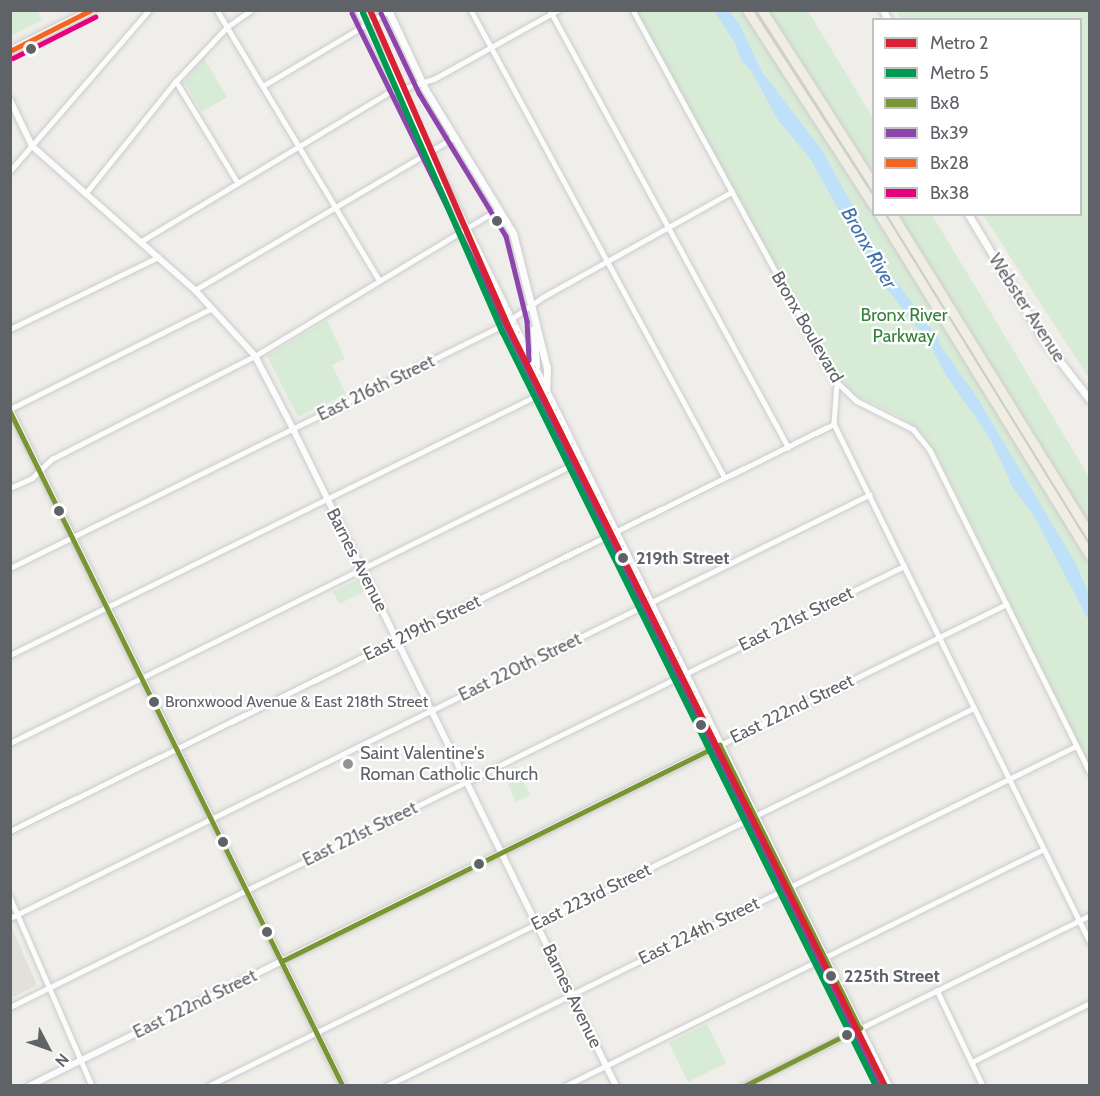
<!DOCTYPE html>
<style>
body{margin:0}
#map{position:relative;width:1100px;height:1096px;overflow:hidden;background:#efeeea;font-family:Cabin,sans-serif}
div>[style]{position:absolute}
.education>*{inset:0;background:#e2e0da}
.green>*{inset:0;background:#d8ebd6}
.water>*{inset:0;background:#bfe0f9}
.roads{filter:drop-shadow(0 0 2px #cbcccc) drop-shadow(0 0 2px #cbcccc)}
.minor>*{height:4.5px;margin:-2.25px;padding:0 2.25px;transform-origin:2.25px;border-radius:2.25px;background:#fdfcfc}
.tertiary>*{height:6px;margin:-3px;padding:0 3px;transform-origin:3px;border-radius:3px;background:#fdfcfc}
.secondary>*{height:7px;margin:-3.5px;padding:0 3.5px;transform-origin:3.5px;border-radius:3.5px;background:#fdfcfc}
.primary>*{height:8px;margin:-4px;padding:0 4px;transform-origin:4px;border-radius:4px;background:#f4f2e9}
.motorway>*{height:9px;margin:-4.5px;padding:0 4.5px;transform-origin:4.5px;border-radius:4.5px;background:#f0ede3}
.rail>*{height:1.5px;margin-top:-0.75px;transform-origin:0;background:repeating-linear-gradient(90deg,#e4e4e4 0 1.5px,transparent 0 9.5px)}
.bus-1>*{height:4.5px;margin:-2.25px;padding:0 2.25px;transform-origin:2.25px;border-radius:2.25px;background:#799534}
.bus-2>*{height:4.5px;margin:-2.25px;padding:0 2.25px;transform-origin:2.25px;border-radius:2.25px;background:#8e44ad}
.bus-3>*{height:4.5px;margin:-2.25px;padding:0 2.25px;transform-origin:2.25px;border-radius:2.25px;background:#f26522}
.bus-4>*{height:4.5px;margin:-2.25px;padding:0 2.25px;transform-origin:2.25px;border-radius:2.25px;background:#e5007d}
.metro-1>*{height:6px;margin:-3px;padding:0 3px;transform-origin:3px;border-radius:3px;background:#d82233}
.metro-2>*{height:6px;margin:-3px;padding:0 3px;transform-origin:3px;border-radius:3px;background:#009952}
.dots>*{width:16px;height:16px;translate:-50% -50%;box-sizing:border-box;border:3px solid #fff;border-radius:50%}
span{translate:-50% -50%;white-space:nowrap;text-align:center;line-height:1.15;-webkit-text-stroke:4.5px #fff;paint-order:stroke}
.bus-label{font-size:16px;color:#5f6368}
.left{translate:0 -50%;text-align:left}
.street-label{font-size:18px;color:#5f6368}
.park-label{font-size:18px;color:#348238}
.stop-label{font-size:18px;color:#5f6368;font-weight:700}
.poi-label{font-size:18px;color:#5f6368}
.water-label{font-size:20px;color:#4174aa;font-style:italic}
.frame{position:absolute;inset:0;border:12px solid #5f6368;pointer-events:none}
.legend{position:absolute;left:872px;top:18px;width:210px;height:198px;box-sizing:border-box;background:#fff;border:2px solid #bfc1c3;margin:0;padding:8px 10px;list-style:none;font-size:18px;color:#5f6368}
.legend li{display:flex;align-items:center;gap:12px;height:30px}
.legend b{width:30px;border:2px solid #bfc1c3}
.north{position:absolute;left:18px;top:1018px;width:60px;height:60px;-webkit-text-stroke:4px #fff;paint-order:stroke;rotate:131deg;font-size:16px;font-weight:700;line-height:24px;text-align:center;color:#5f6368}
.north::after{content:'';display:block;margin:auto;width:21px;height:27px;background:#5f6368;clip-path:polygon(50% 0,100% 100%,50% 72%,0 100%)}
</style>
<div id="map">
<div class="education">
<div style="clip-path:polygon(12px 928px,37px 985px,11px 998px,10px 929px)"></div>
</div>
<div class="green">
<div style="clip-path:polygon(11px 10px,38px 11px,42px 20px,11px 36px)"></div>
<div style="clip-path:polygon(636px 11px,808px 11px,873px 118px,874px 214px,932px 215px,975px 286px,1089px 477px,1089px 766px,938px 456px,919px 430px,901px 417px,854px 394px,836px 376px)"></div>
<div style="clip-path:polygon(896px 11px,1089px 11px,1089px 378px,983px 215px,1080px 214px,1080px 20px,901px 20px)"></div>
<div style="clip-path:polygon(204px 58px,227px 97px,202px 112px,184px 81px)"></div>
<div style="clip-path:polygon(327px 320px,345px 359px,332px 365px,346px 394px,298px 417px,267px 356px)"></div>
<div style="clip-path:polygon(359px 579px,365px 591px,339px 604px,333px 592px)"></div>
<div style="clip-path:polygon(516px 766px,530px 795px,516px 802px,502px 772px)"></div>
<div style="clip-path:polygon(707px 1024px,726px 1063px,688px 1082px,669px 1043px)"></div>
</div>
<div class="water">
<div style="clip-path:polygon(714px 11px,729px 11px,739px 23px,762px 72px,822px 150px,874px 245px,878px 257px,939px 339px,940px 345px,977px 397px,1076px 564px,1089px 594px,1089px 621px,1034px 516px,1009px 482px,1009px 478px,988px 435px,947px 377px,927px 340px,872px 270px,811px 160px,778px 120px,750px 69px,741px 60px,735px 43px)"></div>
</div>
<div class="roads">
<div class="minor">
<div style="left:217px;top:10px;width:315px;rotate:59deg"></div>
<div style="left:471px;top:10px;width:532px;rotate:61.51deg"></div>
<div style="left:550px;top:10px;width:498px;rotate:61.4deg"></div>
<div style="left:633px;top:10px;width:422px;rotate:61.4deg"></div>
<div style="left:835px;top:380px;width:30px;rotate:44deg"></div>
<div style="left:857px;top:401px;width:63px;rotate:26.6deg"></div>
<div style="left:913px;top:429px;width:27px;rotate:51deg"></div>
<div style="left:930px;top:450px;width:360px;rotate:63.6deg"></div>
<div style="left:176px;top:81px;width:119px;rotate:58.7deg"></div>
<div style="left:263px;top:86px;width:147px;rotate:-30.8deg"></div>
<div style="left:10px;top:171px;width:213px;rotate:-49.2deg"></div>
<div style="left:85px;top:194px;width:145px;rotate:-51.2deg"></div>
<div style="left:176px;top:81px;width:74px;rotate:-46.6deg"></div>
<div style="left:227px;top:27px;width:29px;rotate:-35deg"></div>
<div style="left:140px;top:242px;width:287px;rotate:-31deg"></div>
<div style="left:386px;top:94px;width:50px;rotate:-17.4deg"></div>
<div style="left:434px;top:79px;width:142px;rotate:-29.1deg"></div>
<div style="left:195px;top:290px;width:302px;rotate:-30.5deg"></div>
<div style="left:10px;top:329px;width:165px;rotate:-25.9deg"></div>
<div style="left:837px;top:383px;width:41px;rotate:94.2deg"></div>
<div style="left:834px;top:424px;width:578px;rotate:63.7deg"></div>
<div style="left:10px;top:409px;width:225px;rotate:-26.5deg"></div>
<div style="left:10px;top:488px;width:24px;rotate:-24deg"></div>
<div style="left:32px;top:478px;width:28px;rotate:-44deg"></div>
<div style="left:52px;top:459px;width:228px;rotate:-26.9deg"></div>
<div style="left:255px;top:356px;width:285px;rotate:-31.1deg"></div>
<div style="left:10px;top:568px;width:547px;rotate:-26.24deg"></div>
<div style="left:501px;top:326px;width:51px;rotate:-34.6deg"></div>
<div style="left:543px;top:297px;width:216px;rotate:-29.1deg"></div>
<div style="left:10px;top:655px;width:597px;rotate:-26.22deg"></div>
<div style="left:10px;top:743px;width:636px;rotate:-26.32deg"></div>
<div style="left:720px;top:745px;width:319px;rotate:-26.2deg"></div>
<div style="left:10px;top:831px;width:919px;rotate:-26.29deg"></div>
<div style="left:10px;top:897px;width:206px;rotate:66.5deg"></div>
<div style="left:10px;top:918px;width:958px;rotate:-26.22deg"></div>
<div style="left:937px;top:990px;width:106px;rotate:64.4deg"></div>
<div style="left:10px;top:1007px;width:997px;rotate:-26.26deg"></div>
<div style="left:972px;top:1062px;width:132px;rotate:-26.6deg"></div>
<div style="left:208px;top:1086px;width:854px;rotate:-26.27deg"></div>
<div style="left:386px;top:1086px;width:769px;rotate:-26.23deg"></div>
<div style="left:565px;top:1086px;width:534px;rotate:-26.33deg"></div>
<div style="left:743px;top:1086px;width:387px;rotate:-26.2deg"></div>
</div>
<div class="tertiary">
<div style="left:10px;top:100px;width:51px;rotate:64.4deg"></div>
<div style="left:32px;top:146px;width:217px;rotate:41.5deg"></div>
<div style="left:195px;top:290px;width:89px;rotate:47.7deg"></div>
<div style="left:255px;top:356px;width:82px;rotate:62.5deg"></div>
<div style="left:293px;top:429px;width:732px;rotate:63.82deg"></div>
<div style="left:10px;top:410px;width:754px;rotate:63.77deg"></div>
<div style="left:29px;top:1086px;width:771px;rotate:-26.27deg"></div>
</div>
<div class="secondary">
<div style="left:359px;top:10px;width:1199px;rotate:63.82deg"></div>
<div style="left:388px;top:10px;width:87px;rotate:64.9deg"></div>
<div style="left:425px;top:89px;width:169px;rotate:58.6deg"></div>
<div style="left:513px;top:233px;width:139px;rotate:75.9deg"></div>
<div style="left:547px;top:368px;width:23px;rotate:92deg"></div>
<div style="left:883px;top:10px;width:11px;rotate:63deg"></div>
<div style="left:968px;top:214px;width:149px;rotate:59deg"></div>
<div style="left:1045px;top:342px;width:73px;rotate:52.2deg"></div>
<div style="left:534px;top:329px;width:37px;rotate:87deg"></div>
</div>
<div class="primary">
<div style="left:10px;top:51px;width:92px;rotate:-26.6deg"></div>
</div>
<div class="motorway">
<div style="left:747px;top:10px;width:234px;rotate:57.1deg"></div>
<div style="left:762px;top:10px;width:208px;rotate:57.4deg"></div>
<div style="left:879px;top:214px;width:402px;rotate:58.3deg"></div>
<div style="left:892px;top:214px;width:377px;rotate:58.3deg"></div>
</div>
</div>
<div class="rail">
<div style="left:378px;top:10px;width:390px;rotate:66.3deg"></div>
<div style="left:535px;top:367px;width:801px;rotate:63.79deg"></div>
</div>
<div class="bus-1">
<div style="left:10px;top:411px;width:753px;rotate:63.74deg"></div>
<div style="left:282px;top:961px;width:488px;rotate:-26.3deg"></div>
<div style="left:720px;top:745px;width:316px;rotate:63.7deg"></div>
<div style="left:744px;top:1086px;width:130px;rotate:-26.6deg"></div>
</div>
<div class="bus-2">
<div style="left:352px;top:13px;width:1195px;rotate:63.84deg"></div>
<div style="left:381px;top:13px;width:89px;rotate:64.6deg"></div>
<div style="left:419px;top:93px;width:167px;rotate:58.7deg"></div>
<div style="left:506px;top:236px;width:88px;rotate:76.1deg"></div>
<div style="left:527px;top:321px;width:39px;rotate:87deg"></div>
</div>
<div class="bus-3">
<div style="left:10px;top:51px;width:91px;rotate:-26.8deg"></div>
</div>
<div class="bus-4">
<div style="left:13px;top:58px;width:92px;rotate:-26.6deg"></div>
</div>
<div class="metro-1">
<div style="left:370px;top:10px;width:349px;rotate:66.4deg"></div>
<div style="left:510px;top:330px;width:844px;rotate:63.62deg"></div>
</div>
<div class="metro-2">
<div style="left:363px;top:13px;width:349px;rotate:66.4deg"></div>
<div style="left:503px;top:333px;width:840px;rotate:63.65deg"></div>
</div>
<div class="dots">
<div style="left:31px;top:49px;background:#5f6368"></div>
<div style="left:497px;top:221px;background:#5f6368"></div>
<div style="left:59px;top:511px;background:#5f6368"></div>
<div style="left:623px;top:558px;background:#5f6368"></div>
<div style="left:154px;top:702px;background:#5f6368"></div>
<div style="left:701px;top:725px;background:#5f6368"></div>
<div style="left:348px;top:764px;background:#919496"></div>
<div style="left:223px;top:842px;background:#5f6368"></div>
<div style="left:479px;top:864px;background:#5f6368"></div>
<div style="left:267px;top:932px;background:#5f6368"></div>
<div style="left:831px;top:976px;background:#5f6368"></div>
<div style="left:847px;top:1035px;background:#5f6368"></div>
</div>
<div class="bus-label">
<span class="left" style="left:165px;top:702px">Bronxwood Avenue &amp; East 218th Street</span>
</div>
<div class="street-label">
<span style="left:1027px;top:308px;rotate:57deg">Webster Avenue</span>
<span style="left:807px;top:327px;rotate:60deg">Bronx Boulevard</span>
<span style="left:376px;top:388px;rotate:-26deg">East 216th Street</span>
<span style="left:357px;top:560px;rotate:63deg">Barnes Avenue</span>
<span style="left:796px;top:619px;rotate:-26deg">East 221st Street</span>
<span style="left:422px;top:628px;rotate:-26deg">East 219th Street</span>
<span style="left:520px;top:667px;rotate:-26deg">East 220th Street</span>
<span style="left:792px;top:709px;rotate:-26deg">East 222nd Street</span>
<span style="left:360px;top:834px;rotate:-26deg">East 221st Street</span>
<span style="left:591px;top:897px;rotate:-26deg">East 223rd Street</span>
<span style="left:699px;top:931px;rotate:-26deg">East 224th Street</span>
<span style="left:572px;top:996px;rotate:64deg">Barnes Avenue</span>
<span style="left:195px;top:1004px;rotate:-26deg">East 222nd Street</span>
</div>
<div class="park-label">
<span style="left:904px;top:326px">Bronx River<br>Parkway</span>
</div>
<div class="stop-label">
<span class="left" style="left:636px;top:558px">219th Street</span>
<span class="left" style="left:844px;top:976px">225th Street</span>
</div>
<div class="poi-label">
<span class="left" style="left:360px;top:764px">Saint Valentine's<br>Roman Catholic Church</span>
</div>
<div class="water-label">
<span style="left:869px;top:248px;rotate:60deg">Bronx River</span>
</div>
<div class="frame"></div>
<ul class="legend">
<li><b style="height:8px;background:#d82233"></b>Metro 2</li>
<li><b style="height:8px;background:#009952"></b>Metro 5</li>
<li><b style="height:8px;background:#799534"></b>Bx8</li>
<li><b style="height:8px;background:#8e44ad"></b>Bx39</li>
<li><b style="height:8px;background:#f26522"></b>Bx28</li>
<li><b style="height:8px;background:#e5007d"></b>Bx38</li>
</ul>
<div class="north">N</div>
</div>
